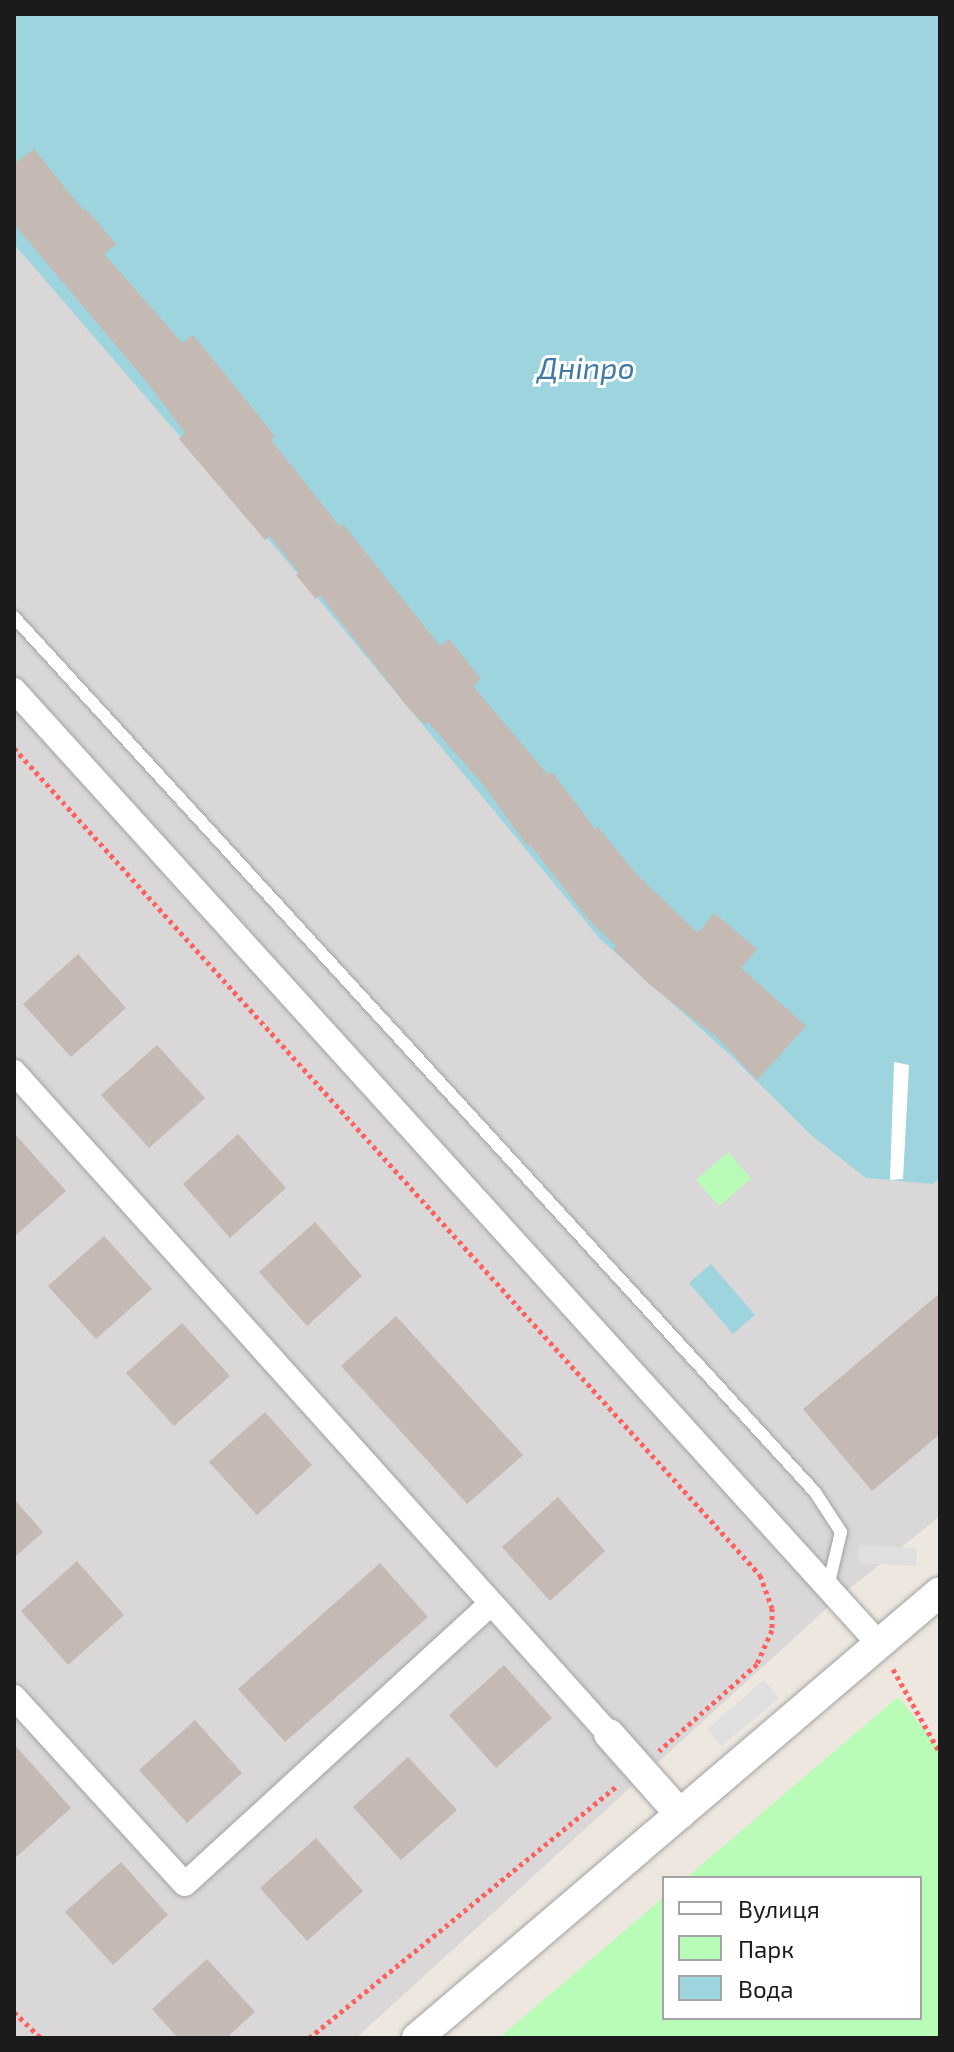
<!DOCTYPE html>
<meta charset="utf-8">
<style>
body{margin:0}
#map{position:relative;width:954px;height:2052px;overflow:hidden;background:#ede7df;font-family:"Exo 2",sans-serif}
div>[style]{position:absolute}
.residential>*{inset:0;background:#d9d7d8}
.park>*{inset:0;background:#b8fcb8}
.parking>*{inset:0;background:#dfdfdf}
.water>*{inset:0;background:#9dd4de}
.pier>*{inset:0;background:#fff}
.building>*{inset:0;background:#c5b9b3}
.path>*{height:5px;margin-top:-2.5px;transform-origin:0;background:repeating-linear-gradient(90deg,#ff625e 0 4px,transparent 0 8px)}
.roads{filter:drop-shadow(0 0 2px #a2a2a2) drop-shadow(0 0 2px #a2a2a2)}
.service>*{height:12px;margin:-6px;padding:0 6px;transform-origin:6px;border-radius:6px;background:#fff}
.minor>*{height:24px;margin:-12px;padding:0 12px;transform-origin:12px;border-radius:12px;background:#fff}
.tertiary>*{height:30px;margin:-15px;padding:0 15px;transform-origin:15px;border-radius:15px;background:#fff}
span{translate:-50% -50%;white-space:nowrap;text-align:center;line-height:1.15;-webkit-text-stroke:6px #fff;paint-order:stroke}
.water-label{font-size:30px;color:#417ba5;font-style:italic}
.frame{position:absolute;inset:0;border:16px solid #1b1b1b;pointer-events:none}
.legend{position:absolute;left:662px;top:1876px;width:260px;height:144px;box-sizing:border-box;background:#fff;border:2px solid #a4a4a4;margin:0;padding:10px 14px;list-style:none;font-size:24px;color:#1b1b1b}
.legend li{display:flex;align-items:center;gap:16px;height:40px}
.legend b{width:40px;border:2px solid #a4a4a4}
</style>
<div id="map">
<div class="residential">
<div style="clip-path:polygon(14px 244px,286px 560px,600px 939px,729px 1054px,812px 1136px,866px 1178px,933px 1184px,940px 1178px,940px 1516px,838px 1598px,356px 2038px,14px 2038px)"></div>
</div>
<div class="park">
<div style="clip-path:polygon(728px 1152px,751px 1179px,719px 1206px,696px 1180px)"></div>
<div style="clip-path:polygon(898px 1697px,940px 1749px,940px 2038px,499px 2038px,664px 1897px,664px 2018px,920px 2018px,920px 1878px,686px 1878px)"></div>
</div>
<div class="parking">
<div style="clip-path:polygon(859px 1545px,917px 1548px,916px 1566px,858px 1563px)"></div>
<div style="clip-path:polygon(764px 1680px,779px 1698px,722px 1746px,707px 1729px)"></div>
</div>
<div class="water">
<div style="clip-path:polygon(14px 14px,940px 14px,940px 1178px,933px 1184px,866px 1178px,812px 1136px,729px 1054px,600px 939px,286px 560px,14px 244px)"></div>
<div style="clip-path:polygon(711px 1264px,755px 1315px,733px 1334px,689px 1283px)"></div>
</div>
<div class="pier">
<div style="clip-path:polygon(894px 1062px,909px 1065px,903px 1179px,890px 1180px)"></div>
</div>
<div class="building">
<div style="clip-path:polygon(34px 149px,83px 210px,85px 208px,116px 244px,104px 254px,182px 343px,193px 335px,275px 436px,271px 440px,340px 527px,343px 524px,440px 646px,449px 639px,481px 679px,473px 686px,548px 775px,552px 772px,595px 829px,598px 827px,636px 874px,698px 933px,714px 913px,757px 949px,741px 968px,806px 1026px,757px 1080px,719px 1039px,650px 985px,613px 949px,616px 946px,589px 920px,530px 845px,528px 847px,481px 782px,428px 722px,425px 725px,409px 709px,320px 595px,316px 599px,296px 575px,299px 573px,270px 536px,265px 540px,179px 439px,185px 433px,150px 386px,14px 224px,14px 164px)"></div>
<div style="clip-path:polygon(78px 954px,126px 1008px,71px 1057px,23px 1004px)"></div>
<div style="clip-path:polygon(157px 1045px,205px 1098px,149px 1148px,101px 1095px)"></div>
<div style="clip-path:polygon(14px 1133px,66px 1191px,14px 1237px)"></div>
<div style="clip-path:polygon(238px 1134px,286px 1188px,230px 1238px,183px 1184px)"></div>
<div style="clip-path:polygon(315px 1222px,362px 1276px,307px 1326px,259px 1272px)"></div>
<div style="clip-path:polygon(104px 1236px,152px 1289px,96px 1339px,48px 1286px)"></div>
<div style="clip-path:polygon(940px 1293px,940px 1434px,872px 1491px,803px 1409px)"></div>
<div style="clip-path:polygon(396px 1316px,523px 1455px,467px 1504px,341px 1366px)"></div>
<div style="clip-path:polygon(182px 1323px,230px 1376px,174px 1426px,126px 1373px)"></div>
<div style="clip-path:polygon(265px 1412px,312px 1465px,257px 1515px,209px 1462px)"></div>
<div style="clip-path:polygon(558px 1497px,605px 1551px,550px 1601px,502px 1547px)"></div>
<div style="clip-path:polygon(14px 1499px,43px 1532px,14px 1558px)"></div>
<div style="clip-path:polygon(77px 1561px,124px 1615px,68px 1665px,21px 1611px)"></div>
<div style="clip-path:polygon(380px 1563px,428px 1617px,285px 1742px,238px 1689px)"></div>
<div style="clip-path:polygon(504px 1665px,552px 1718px,496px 1768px,449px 1715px)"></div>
<div style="clip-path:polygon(195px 1720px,242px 1773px,187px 1823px,139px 1770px)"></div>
<div style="clip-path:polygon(14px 1744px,71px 1808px,14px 1859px)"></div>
<div style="clip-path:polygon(408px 1757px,457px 1810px,401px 1860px,353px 1807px)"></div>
<div style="clip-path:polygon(316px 1838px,363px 1891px,307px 1941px,260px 1888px)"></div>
<div style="clip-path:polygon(121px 1862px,168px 1915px,113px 1965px,65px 1912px)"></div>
<div style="clip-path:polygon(207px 1959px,255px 2012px,226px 2038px,178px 2038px,152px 2009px)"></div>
</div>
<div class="path">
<div style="left:14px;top:748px;width:1114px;rotate:47.95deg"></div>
<div style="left:760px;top:1575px;width:35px;rotate:70deg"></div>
<div style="left:772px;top:1608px;width:22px;rotate:90deg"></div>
<div style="left:772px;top:1630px;width:37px;rotate:114deg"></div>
<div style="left:757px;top:1664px;width:131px;rotate:138.4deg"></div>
<div style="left:893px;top:1669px;width:96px;rotate:60.8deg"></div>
<div style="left:14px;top:2012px;width:37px;rotate:44deg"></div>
<div style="left:309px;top:2038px;width:399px;rotate:-39.3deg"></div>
</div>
<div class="roads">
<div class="service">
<div style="left:14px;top:617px;width:1186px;rotate:47.53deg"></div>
<div style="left:815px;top:1492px;width:48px;rotate:57deg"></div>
<div style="left:841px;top:1532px;width:57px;rotate:103.3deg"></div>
</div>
<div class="minor">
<div style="left:14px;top:690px;width:1288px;rotate:47.8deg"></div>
<div style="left:14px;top:1072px;width:890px;rotate:48.05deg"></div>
<div style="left:14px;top:1697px;width:253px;rotate:47.6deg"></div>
<div style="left:185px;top:1884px;width:413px;rotate:-42.5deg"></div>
</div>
<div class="tertiary">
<div style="left:609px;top:1734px;width:107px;rotate:48.4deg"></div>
<div style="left:417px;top:2038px;width:687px;rotate:-40.46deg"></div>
</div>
</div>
<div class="water-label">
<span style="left:586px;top:367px">Дніпро</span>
</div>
<div class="frame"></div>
<ul class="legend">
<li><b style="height:10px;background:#fff"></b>Вулиця</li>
<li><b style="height:22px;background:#b8fcb8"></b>Парк</li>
<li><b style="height:22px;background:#9dd4de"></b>Вода</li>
</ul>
</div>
